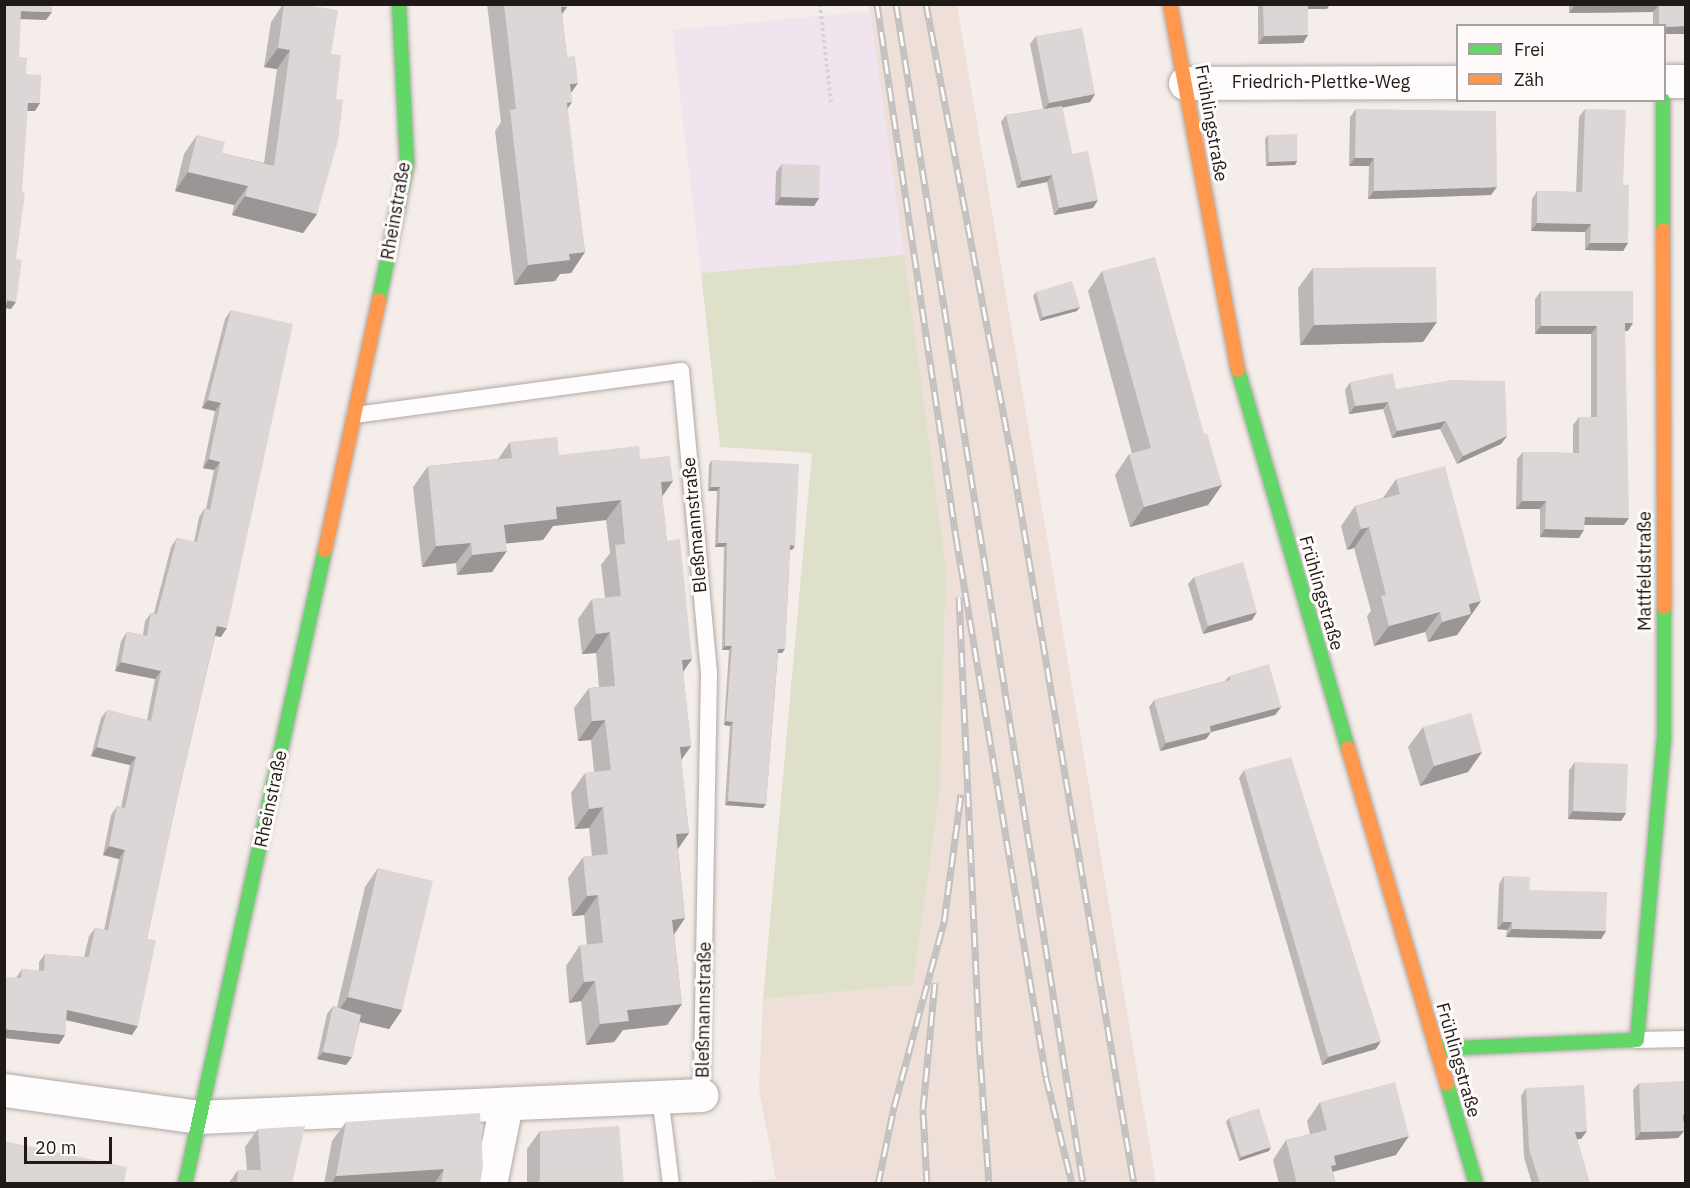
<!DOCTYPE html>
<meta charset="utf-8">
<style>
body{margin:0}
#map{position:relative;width:1690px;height:1188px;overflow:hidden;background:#f5edea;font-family:"IBM Plex Sans",sans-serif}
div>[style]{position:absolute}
.built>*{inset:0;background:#eedfd9}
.industrial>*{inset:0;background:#f0e5ef}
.green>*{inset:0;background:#dee0ca}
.path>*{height:4px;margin-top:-2px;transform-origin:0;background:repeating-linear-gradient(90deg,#d6d4d2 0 3px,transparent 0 6px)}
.roads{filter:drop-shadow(0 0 2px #afa9a6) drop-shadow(0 0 2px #afa9a6)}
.lane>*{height:16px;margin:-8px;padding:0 8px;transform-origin:8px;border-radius:8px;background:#fefcfc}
.street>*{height:33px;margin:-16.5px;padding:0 16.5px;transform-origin:16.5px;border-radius:16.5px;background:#fefcfc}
.fast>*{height:14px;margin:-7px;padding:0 7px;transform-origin:7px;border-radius:7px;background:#63d668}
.slow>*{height:14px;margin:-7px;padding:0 7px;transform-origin:7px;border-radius:7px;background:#ff974d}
.rail>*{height:7px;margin-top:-3.5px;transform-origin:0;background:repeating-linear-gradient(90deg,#fefbfa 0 14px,#c2c0c0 0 28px);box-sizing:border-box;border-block:2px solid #c2c0c0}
.wall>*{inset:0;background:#bdb8b8}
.shaded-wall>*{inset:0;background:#9a9696}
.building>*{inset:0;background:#dcd6d6}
span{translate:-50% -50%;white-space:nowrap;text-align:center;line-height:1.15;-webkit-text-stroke:6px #fefbfa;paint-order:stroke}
.street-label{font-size:18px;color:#1f1917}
.frame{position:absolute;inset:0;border:6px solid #1f1917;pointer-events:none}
.legend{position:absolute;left:1456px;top:24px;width:210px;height:78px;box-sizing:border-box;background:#fefbfa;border:2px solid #a5a19f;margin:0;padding:8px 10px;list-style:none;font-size:18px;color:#1f1917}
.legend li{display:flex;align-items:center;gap:12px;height:30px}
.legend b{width:30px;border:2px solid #a5a19f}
.scale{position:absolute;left:24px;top:1137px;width:88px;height:27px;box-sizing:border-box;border:3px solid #1f1917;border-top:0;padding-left:8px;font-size:18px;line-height:21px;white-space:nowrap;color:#1f1917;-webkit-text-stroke:4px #fefbfa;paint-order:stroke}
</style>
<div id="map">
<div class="built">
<div style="clip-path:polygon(869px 5px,957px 5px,1156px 1183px,712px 1184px,776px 1179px,759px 1090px,763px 999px,913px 985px,940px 790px,946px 568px)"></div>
</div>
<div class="industrial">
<div style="clip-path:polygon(870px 11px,904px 255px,701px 273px,672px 30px)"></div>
</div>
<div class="green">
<div style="clip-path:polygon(904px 255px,946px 568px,940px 790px,913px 985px,763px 999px,812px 453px,720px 447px,701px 273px)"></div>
</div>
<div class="path">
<div style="left:820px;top:4px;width:100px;rotate:83.7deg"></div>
</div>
<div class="roads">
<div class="lane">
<div style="left:355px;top:415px;width:329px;rotate:-7.7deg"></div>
<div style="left:681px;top:371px;width:303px;rotate:84.7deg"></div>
<div style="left:709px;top:673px;width:422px;rotate:91deg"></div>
<div style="left:1637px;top:1040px;width:49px;rotate:-1.2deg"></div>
<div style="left:660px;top:1096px;width:89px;rotate:82.9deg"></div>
</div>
<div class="street">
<div style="left:1664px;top:81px;width:22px"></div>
<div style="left:1185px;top:83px;width:273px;rotate:-0.2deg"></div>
<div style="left:4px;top:1090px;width:196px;rotate:7.9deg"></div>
<div style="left:198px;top:1117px;width:504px;rotate:-2.5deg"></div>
<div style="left:490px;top:1184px;width:82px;rotate:-78.7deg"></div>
</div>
<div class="fast">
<div style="left:1663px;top:100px;width:130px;rotate:90deg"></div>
<div style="left:379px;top:300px;width:140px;rotate:-78.4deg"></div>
<div style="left:407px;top:163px;width:159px;rotate:-92.9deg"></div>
<div style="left:1238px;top:370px;width:394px;rotate:73.8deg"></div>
<div style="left:1436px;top:1049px;width:201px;rotate:-2.6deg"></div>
<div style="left:1637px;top:1040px;width:303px;rotate:-84.9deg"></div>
<div style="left:1664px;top:738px;width:131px;rotate:-90deg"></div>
<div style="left:1447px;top:1084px;width:104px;rotate:73.8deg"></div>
<div style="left:185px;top:1184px;width:649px;rotate:-77.55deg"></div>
</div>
<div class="slow">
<div style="left:1170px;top:4px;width:372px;rotate:79.5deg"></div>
<div style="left:1663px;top:230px;width:377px;rotate:89.8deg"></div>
<div style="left:325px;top:550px;width:256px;rotate:-77.8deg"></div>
<div style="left:1348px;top:748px;width:350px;rotate:73.6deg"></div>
</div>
</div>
<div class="rail">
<div style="left:877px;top:4px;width:539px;rotate:81.57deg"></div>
<div style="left:956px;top:537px;width:547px;rotate:80.54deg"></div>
<div style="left:1046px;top:1077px;width:110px;rotate:76.3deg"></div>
<div style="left:896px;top:4px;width:1195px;rotate:80.99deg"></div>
<div style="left:926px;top:4px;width:451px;rotate:79.3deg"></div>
<div style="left:1010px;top:447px;width:747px;rotate:80.45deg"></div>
<div style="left:959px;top:597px;width:444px;rotate:87.4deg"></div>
<div style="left:979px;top:1041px;width:143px;rotate:86deg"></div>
<div style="left:878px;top:1184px;width:79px;rotate:-78.3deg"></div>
<div style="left:894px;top:1107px;width:192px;rotate:-74.9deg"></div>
<div style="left:944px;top:922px;width:129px;rotate:-82.4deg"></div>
<div style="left:927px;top:1184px;width:75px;rotate:-93.1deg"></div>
<div style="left:923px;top:1109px;width:127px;rotate:-84.6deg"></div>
</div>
<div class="wall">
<div style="clip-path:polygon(283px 4px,299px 4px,331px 54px,317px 214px,303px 233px,232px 215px,234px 205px,175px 191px,184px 154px,197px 135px,222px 153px,264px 163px,277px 69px,264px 67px,271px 22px)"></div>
<div style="clip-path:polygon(487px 4px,567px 4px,562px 14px,572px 102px,567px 109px,585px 252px,571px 273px,560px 274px,555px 281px,514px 285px,495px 131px,501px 122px)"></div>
<div style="clip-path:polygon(1258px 4px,1330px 4px,1327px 9px,1308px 9px,1308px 35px,1303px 43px,1258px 44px)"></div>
<div style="clip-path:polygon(1569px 4px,1686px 4px,1686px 34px,1665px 34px,1665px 26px,1653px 26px,1653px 12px,1569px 13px)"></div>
<div style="clip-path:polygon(1036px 36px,1095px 94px,1090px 102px,1062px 108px,1072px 154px,1093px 208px,1054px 215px,1047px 182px,1017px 188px,1001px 122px,1006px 115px,1043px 109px,1030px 44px)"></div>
<div style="clip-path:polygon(1356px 109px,1491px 195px,1368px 199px,1369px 166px,1349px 166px,1350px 117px)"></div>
<div style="clip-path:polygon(1585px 109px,1623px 185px,1628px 243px,1623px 251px,1585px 250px,1585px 232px,1531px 231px,1532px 199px,1537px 191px,1576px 192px,1579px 117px)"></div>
<div style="clip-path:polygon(1268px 135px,1297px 161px,1295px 165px,1266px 166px,1265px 139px)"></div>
<div style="clip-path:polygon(782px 164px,819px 198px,814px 206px,775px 205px,776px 172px)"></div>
<div style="clip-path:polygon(1313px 268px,1423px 342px,1300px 345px,1298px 288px)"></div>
<div style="clip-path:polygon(1102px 271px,1204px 434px,1222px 485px,1208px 505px,1130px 527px,1115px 475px,1129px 454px,1132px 454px,1088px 291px)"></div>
<div style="clip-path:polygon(1541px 291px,1628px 331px,1625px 331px,1624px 525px,1584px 525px,1579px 538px,1540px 537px,1540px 509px,1516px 509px,1517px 459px,1523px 452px,1573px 453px,1573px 425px,1579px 417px,1591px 417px,1591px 334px,1535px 334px,1535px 299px)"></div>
<div style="clip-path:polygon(1036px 292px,1077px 311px,1040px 321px,1033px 296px)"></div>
<div style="clip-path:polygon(231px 310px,221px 637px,215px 636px,176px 804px,147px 939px,132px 1035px,66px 1020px,65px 1035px,59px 1044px,16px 978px,22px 969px,39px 971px,39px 962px,45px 954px,84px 957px,89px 936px,95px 928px,104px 930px,119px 859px,103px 855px,111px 815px,117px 806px,121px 807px,130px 765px,91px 756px,101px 718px,107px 710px,147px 720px,155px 679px,115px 671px,121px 641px,127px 632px,143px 635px,145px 621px,151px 613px,154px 613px,171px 547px,177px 538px,194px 542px,199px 517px,205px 508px,206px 509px,214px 470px,203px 468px,215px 411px,202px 408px,225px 319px)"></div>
<div style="clip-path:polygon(1350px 382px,1396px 389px,1507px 436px,1501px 444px,1457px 464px,1440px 429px,1392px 438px,1383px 409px,1349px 414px,1345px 390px)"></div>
<div style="clip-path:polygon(510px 442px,559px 455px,640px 459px,673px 481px,662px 496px,667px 541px,692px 659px,683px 672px,691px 746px,681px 760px,689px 833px,678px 849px,685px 918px,674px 934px,682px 1004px,667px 1025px,623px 1030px,614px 1042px,586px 1045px,581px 1001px,569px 1003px,566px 966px,580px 945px,587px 945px,584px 915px,572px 916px,568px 878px,583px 857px,592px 856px,589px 828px,575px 829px,571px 793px,585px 773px,594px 772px,591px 740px,578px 741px,574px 708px,589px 688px,599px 687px,596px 653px,582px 654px,578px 619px,592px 599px,605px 598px,601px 565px,610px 553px,606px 520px,553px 526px,543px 540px,506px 543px,492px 572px,457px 575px,456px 563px,422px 567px,413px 487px,428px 466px,498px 459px)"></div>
<div style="clip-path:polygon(712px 460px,795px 546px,792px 550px,790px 549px,785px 649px,782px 653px,778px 653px,766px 804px,763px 808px,725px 805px,730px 726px,724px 725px,729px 650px,722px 650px,724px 547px,715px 547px,717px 491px,708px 491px,709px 464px)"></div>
<div style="clip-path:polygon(1396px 479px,1481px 601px,1457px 635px,1428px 642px,1425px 632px,1374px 646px,1367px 616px,1371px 611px,1354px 548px,1347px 550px,1341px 526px,1355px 506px,1383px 498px)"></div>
<div style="clip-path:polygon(1194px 577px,1252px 620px,1203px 634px,1188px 584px)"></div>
<div style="clip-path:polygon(1229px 676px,1281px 707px,1275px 715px,1211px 732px,1206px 739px,1160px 751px,1149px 707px,1154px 700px,1225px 681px)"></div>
<div style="clip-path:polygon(1423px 727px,1482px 752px,1468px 772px,1420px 786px,1408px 747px)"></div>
<div style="clip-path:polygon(1575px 762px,1626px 813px,1621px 821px,1568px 819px,1569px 770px)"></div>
<div style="clip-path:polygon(1244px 770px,1376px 1049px,1322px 1065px,1239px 778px)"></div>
<div style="clip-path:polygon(378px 868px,402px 1010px,389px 1029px,360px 1022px,352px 1057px,346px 1065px,317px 1059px,327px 1014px,333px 1006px,337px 1007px,365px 887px)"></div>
<div style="clip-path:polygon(1504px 876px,1529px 890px,1606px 931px,1601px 939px,1506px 937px,1507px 930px,1497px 929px,1499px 884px)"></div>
<div style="clip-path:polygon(1639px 1083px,1683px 1123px,1684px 1131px,1678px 1138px,1635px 1140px,1633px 1090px)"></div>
<div style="clip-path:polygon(1526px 1088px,1581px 1139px,1577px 1139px,1590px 1184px,1532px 1184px,1524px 1157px,1521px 1096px)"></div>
<div style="clip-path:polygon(1320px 1102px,1396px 1155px,1333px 1172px,1336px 1184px,1279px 1184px,1273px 1160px,1286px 1140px,1310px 1134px,1307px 1121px)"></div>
<div style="clip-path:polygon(1229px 1118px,1269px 1151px,1239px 1161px,1226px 1122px)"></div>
<div style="clip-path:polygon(346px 1122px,480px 1184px,324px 1184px,332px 1141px)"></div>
<div style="clip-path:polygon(258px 1129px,292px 1184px,228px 1184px,238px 1170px,247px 1170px,245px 1147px)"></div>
<div style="clip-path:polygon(540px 1131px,624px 1184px,527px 1184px,527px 1149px)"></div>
</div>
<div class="shaded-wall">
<div style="clip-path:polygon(1305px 4px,1330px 4px,1327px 9px,1302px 9px)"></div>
<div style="clip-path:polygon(1659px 5px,1653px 12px,1569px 13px,1574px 6px)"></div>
<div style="clip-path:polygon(561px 7px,567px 7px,553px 27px)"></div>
<div style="clip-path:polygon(21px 11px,52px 12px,46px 20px,16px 19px)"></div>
<div style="clip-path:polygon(1686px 26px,1686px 34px,1665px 34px,1665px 27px)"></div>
<div style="clip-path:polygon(1308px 35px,1303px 43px,1258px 44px,1264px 36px)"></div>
<div style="clip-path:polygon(278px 48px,290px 50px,277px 69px,264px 67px)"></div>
<div style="clip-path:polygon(578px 83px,564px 103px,570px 84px)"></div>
<div style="clip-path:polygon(1095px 94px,1090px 102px,1043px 111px,1049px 103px)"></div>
<div style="clip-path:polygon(572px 102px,558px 122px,567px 103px)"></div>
<div style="clip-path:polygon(28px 103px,40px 103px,35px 111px,23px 111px)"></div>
<div style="clip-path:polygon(1355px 158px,1374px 158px,1369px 166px,1349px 166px)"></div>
<div style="clip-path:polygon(1297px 161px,1295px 165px,1266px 166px,1269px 162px)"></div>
<div style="clip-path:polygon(188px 172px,248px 186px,234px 205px,175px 191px)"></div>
<div style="clip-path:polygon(1052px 175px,1047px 182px,1017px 188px,1022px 181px)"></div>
<div style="clip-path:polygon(1497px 187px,1491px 195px,1368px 199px,1374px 191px)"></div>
<div style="clip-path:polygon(245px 196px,317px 214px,303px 233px,232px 215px)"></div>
<div style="clip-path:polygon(781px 197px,819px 198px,814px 206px,775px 205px)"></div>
<div style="clip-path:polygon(1098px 200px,1093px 208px,1054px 215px,1059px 208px)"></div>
<div style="clip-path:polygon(1537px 223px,1591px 224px,1585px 232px,1531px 231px)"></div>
<div style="clip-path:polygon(1590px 243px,1628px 243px,1623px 251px,1585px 250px)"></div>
<div style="clip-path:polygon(585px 252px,571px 273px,560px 274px,555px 281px,514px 285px,528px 265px,569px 254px)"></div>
<div style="clip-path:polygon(7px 300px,16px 302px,11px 309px,4px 308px)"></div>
<div style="clip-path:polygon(1080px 307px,1077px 311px,1040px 321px,1043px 317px)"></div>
<div style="clip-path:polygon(1437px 322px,1423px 342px,1300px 345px,1314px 325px)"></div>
<div style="clip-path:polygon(1625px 323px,1633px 323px,1628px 331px,1620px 331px)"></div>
<div style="clip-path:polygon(1541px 326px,1597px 326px,1591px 334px,1535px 334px)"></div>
<div style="clip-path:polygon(208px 400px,221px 403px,215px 411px,202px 408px)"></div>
<div style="clip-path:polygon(1388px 402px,1383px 409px,1349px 414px,1355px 406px)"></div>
<div style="clip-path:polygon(1446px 421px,1440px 429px,1392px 438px,1397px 431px)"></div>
<div style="clip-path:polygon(1507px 436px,1501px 444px,1457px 464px,1463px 456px)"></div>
<div style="clip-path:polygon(209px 459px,220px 462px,214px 470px,203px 468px)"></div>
<div style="clip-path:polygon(673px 481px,659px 501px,661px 482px)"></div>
<div style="clip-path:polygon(1222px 485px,1208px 505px,1130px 527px,1144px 507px)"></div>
<div style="clip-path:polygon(711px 487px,720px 487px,717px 491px,708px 491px)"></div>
<div style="clip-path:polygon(621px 500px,606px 520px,553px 526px,543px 540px,490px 545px,504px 525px,556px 507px)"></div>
<div style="clip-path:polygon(1522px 501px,1546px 501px,1540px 509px,1516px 509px)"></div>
<div style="clip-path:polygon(1585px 517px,1629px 518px,1624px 525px,1579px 525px)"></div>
<div style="clip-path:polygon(1369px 527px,1354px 548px,1347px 550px,1361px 529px)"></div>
<div style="clip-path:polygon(1545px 529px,1584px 530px,1579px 538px,1540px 537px)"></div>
<div style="clip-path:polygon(471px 543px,456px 563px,422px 567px,436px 546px)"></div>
<div style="clip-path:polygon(718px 543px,727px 543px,724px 547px,715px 547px)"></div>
<div style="clip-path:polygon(790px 545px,795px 546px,792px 550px,787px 549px)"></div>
<div style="clip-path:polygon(507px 551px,492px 572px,457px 575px,472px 555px)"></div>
<div style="clip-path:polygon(1481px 601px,1457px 635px,1428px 642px,1442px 622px,1469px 604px)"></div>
<div style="clip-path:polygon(1257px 612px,1252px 620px,1203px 634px,1208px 626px)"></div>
<div style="clip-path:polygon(1440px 612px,1425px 632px,1374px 646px,1389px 626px)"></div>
<div style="clip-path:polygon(217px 626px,227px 628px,221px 637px,211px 635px)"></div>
<div style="clip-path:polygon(610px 632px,596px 653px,582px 654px,596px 634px)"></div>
<div style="clip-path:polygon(725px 646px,732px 646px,729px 650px,722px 650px)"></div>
<div style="clip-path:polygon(778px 649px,785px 649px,782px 653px,776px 653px)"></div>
<div style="clip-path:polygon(692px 659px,678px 679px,682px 660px)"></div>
<div style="clip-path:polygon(121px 662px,161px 671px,155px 679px,115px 671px)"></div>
<div style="clip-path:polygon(1281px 707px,1275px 715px,1211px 732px,1206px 739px,1160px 751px,1166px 743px,1210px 726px)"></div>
<div style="clip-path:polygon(605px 720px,591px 740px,578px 741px,592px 721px)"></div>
<div style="clip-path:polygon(726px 721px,733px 722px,730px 726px,724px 725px)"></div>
<div style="clip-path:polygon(691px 746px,677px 766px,680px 747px)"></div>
<div style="clip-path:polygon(97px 747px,136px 757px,130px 765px,91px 756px)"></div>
<div style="clip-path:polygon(1482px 752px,1468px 772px,1420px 786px,1434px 766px)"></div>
<div style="clip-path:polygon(728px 801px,766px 804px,763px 808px,725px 805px)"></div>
<div style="clip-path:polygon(603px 807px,589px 828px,575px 829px,589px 809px)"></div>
<div style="clip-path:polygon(1573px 811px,1626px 813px,1621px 821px,1568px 819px)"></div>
<div style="clip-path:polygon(689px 833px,674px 854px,676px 834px)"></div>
<div style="clip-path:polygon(109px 846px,125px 850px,119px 859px,103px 855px)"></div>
<div style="clip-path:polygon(598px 895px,584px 915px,572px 916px,587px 896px)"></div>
<div style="clip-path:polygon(685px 918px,671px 939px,672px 920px)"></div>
<div style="clip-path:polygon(1503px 922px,1512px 922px,1507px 930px,1497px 929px)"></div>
<div style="clip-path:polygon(1512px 929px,1606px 931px,1601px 939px,1506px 937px)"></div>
<div style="clip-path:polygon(595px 981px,581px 1001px,569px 1003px,584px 982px)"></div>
<div style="clip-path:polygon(348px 997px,402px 1010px,389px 1029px,335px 1016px)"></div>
<div style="clip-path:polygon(682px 1004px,667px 1025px,623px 1030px,614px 1042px,586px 1045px,600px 1024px,627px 1010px)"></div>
<div style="clip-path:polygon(67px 1010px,138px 1026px,132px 1035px,61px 1019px)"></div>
<div style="clip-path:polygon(4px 1029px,65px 1035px,59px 1044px,4px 1038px)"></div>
<div style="clip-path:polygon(1381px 1041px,1376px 1049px,1322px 1065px,1328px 1057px)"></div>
<div style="clip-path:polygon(323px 1052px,352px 1057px,346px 1065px,317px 1059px)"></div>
<div style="clip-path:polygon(1683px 1115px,1686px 1115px,1686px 1122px,1678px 1123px)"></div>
<div style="clip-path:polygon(1587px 1131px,1581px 1139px,1570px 1140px,1575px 1132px)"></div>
<div style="clip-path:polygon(1684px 1131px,1678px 1138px,1635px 1140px,1641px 1132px)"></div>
<div style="clip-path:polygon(1409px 1136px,1396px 1155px,1331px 1172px,1323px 1184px,1334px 1156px)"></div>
<div style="clip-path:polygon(1271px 1147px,1269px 1151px,1239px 1161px,1241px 1157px)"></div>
<div style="clip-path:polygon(444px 1169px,434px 1184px,331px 1184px,336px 1176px)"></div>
</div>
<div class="building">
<div style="clip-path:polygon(4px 4px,52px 4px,52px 12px,21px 11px,19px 57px,27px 58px,26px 74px,41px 75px,40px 103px,28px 103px,22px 192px,25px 193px,16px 259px,22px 260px,16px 302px,7px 300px,4px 316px)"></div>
<div style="clip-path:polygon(284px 4px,299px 4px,338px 10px,331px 54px,341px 55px,336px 99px,343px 100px,338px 141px,317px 214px,245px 196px,248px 186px,188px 172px,197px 135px,225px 142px,222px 153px,274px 166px,290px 50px,278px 48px)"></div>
<div style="clip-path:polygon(504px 4px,567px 4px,567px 7px,561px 7px,567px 57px,575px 56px,578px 83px,570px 84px,572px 102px,567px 103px,585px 252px,569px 254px,570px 260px,528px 265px,510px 110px,516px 109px)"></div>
<div style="clip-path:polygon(1263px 4px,1308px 4px,1308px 35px,1264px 36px)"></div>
<div style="clip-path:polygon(1574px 4px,1686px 4px,1686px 26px,1665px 27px,1665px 26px,1659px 26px,1659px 5px,1574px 6px)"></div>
<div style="clip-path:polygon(1082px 28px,1095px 94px,1049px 103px,1036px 36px)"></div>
<div style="clip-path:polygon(1062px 106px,1072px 154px,1088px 151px,1098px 200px,1059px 208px,1052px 175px,1022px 181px,1006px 115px)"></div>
<div style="clip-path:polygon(1356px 109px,1496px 111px,1497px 187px,1374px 191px,1374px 158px,1355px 158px)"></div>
<div style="clip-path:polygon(1585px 109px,1626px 110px,1623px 185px,1629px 185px,1628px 243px,1590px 243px,1591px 224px,1537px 223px,1537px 191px,1582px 192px)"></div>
<div style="clip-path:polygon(1297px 134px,1297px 161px,1269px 162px,1268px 135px)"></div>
<div style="clip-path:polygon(782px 164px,820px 165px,819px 198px,781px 197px)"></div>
<div style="clip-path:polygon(1155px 257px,1204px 434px,1207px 433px,1222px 485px,1144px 507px,1129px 454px,1151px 448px,1102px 271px)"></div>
<div style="clip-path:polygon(1436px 267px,1437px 322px,1314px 325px,1313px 268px)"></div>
<div style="clip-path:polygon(1072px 281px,1080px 307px,1043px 317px,1036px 292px)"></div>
<div style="clip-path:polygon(1541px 291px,1633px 291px,1633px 323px,1625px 323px,1629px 518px,1585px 517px,1584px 530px,1545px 529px,1546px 501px,1522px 501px,1523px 452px,1579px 453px,1579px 417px,1597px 417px,1597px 326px,1541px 326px)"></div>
<div style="clip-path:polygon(231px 310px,293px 324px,227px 628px,217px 626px,176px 804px,147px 939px,156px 940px,138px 1026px,67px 1010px,65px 1035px,4px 1029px,4px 977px,21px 978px,22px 969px,44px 971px,45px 954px,89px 957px,95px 928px,108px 930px,125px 850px,109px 846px,117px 806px,125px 808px,136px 757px,97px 747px,107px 710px,151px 721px,161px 671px,121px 662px,127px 632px,147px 636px,151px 613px,157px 614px,177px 538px,197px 542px,205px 508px,210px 510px,220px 462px,209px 459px,221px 403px,208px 400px)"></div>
<div style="clip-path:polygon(1393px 373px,1396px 389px,1452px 380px,1505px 381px,1507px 436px,1463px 456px,1446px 421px,1397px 431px,1388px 402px,1355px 406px,1350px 382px)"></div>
<div style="clip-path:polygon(557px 437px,559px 455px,639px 446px,640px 459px,670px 456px,673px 481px,661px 482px,667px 541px,680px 539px,692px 659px,682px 660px,691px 746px,680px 747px,689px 833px,676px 834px,685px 918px,672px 920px,682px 1004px,627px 1010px,629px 1021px,600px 1024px,595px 981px,584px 982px,580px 945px,603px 943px,598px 895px,587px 896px,583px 857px,608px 854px,603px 807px,589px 809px,585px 773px,611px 770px,605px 720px,592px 721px,589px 688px,615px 686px,610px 632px,596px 634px,592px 599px,621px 596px,615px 545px,625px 544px,621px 500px,556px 507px,557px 519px,504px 525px,507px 551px,472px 555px,471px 543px,436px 546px,428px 466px,512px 458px,510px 442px)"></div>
<div style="clip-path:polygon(712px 460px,799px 464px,795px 546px,790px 545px,785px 649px,778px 649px,766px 804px,728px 801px,733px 722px,726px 721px,732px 646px,725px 646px,727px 543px,718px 543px,720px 487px,711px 487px)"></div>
<div style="clip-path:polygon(1445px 466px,1481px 601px,1469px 604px,1471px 614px,1442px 622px,1440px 612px,1389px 626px,1381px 596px,1386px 595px,1369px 527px,1361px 529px,1355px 506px,1400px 494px,1396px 479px)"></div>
<div style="clip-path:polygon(1243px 562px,1257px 612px,1208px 626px,1194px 577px)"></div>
<div style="clip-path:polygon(1269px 664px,1281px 707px,1210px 726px,1211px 732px,1166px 743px,1154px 700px,1230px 680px,1229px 676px)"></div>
<div style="clip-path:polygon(1471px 713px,1482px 752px,1434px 766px,1423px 727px)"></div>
<div style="clip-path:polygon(1291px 757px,1381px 1041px,1328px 1057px,1244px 770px)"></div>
<div style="clip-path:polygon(1575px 762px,1628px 764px,1626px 813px,1573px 811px)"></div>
<div style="clip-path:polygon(378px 868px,433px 881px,402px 1010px,348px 997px)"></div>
<div style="clip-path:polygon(1504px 876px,1530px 877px,1529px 890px,1607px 892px,1606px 931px,1512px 929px,1512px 922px,1503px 922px)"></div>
<div style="clip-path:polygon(333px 1006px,361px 1015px,352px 1057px,323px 1052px)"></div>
<div style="clip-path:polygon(1686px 1081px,1686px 1115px,1683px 1115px,1684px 1131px,1641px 1132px,1639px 1083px)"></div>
<div style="clip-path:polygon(1395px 1082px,1409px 1136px,1334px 1156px,1336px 1165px,1331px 1166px,1336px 1184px,1297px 1184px,1286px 1140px,1327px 1130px,1320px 1102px)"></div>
<div style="clip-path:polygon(1584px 1085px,1587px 1131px,1575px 1132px,1590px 1184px,1540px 1184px,1529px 1149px,1526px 1088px)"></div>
<div style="clip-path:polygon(1259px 1108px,1271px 1147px,1241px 1157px,1229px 1118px)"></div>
<div style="clip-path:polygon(480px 1113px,483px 1166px,480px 1184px,441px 1183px,444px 1169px,336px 1176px,346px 1122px)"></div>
<div style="clip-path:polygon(305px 1126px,292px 1184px,237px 1184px,238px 1170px,261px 1170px,258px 1129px)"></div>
<div style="clip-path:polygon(619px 1126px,624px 1184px,539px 1184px,540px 1176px,540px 1131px)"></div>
<div style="clip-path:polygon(4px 1141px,127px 1167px,124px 1184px,4px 1184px)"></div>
</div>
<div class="street-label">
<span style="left:1321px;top:82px">Friedrich-Plettke-Weg</span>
<span style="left:1211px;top:123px;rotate:80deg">Frühlingstraße</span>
<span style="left:396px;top:211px;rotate:-80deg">Rheinstraße</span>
<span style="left:695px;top:525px;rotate:-95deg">Bleßmannstraße</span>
<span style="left:1645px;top:571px;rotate:-90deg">Mattfeldstraße</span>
<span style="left:1321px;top:593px;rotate:74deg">Frühlingstraße</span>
<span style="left:271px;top:799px;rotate:-78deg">Rheinstraße</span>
<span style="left:704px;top:1010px;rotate:-89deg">Bleßmannstraße</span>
<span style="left:1458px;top:1060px;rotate:74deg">Frühlingstraße</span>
</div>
<div class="frame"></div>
<ul class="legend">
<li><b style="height:8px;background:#63d668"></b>Frei</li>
<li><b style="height:8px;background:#ff974d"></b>Zäh</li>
</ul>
<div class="scale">20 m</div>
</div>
